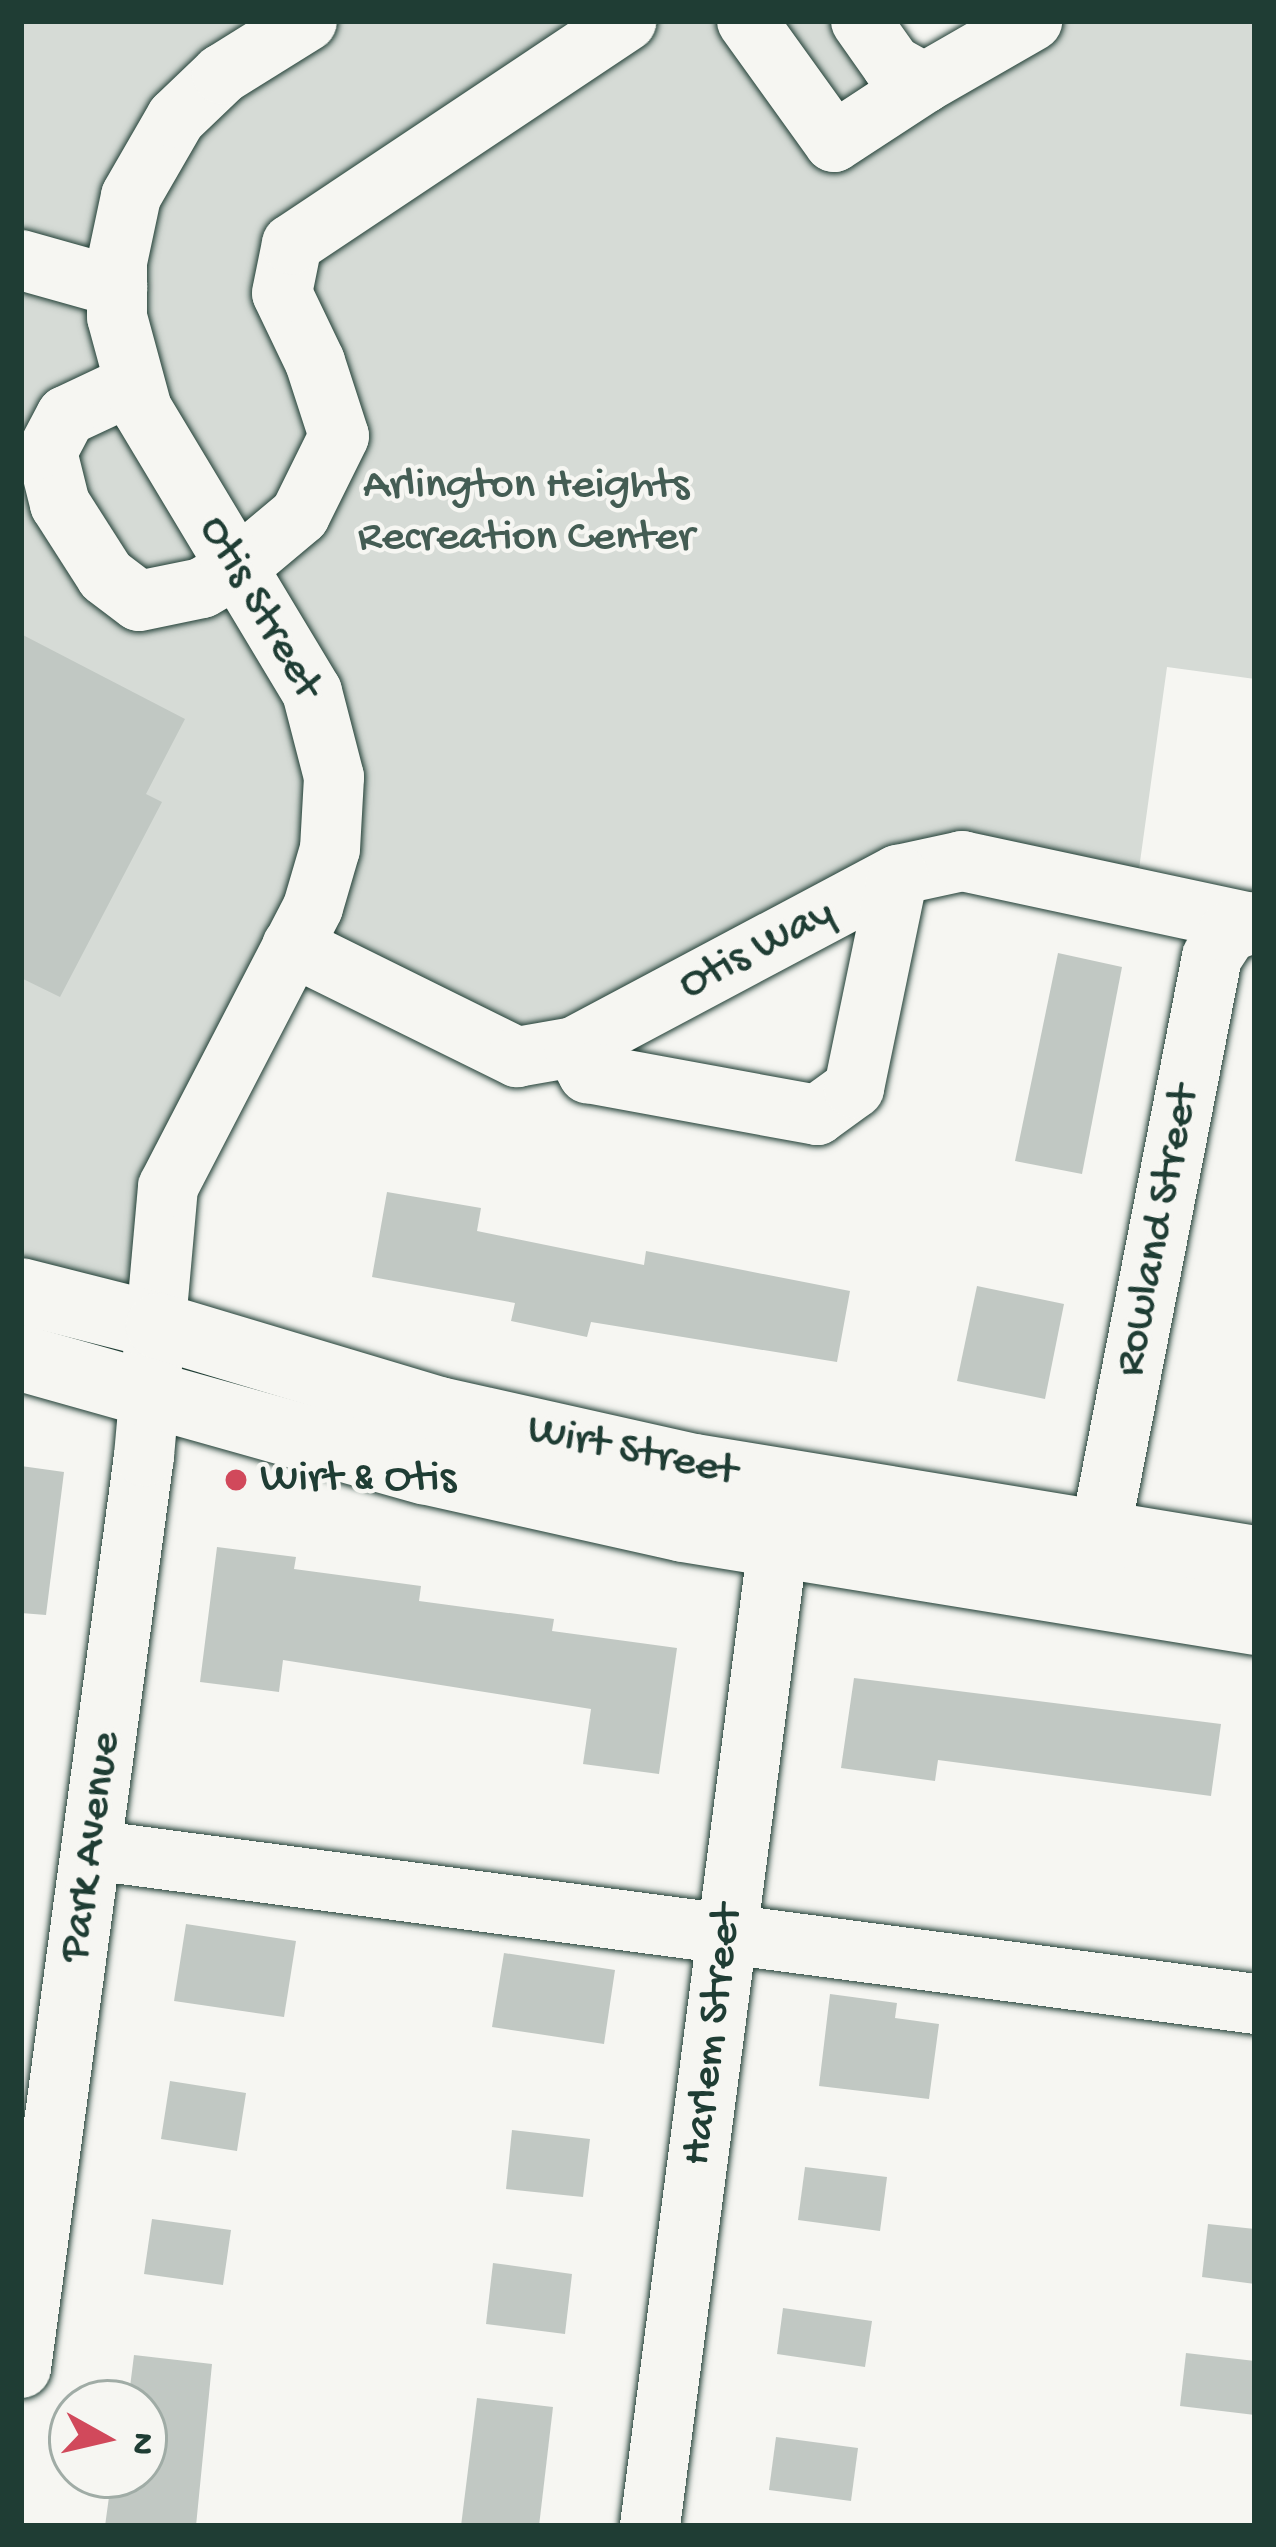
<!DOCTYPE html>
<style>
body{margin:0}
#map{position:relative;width:1276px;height:2547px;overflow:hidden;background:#f6f6f2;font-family:"Gochi Hand",sans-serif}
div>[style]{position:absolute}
.green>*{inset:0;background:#d6dbd6}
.building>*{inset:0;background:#c1c8c3}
.roads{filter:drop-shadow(0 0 3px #1f3d34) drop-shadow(0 0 3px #1f3d34)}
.minor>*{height:60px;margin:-30px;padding:0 30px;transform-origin:30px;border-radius:30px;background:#f6f6f2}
.major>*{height:66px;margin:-33px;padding:0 33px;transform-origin:33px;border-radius:33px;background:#f6f6f2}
.dots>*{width:33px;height:33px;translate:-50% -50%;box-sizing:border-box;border:6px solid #f6f6f2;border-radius:50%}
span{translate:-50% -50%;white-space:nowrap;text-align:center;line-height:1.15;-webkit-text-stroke:9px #f6f6f2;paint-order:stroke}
.park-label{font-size:45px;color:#445d54}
.street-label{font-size:45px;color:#1f3d34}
.poi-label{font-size:45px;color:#1f3d34}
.left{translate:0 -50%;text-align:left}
.frame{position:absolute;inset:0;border:24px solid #1f3d34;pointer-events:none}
.north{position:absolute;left:48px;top:2379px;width:120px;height:120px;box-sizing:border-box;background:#f6f6f2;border:3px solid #a0aca6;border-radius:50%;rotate:98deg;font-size:33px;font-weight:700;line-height:48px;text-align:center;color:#1f3d34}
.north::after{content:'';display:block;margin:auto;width:42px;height:54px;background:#d1495b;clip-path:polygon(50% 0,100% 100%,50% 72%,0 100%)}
</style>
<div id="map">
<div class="green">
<div style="clip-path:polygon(21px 21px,891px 21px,924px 82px,1032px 21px,1255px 21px,1255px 679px,1167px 667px,1135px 898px,962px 861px,574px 1047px,292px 947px,158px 1288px,439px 1410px,148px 1395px,159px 1326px,21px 1291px)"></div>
</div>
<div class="building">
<div style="clip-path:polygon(21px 634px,185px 719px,146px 794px,162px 802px,60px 997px,21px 978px)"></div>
<div style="clip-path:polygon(1058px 953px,1122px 967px,1082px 1174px,1015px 1161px)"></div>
<div style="clip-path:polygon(387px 1192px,481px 1208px,477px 1231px,644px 1265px,646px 1251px,850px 1291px,837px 1362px,591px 1322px,587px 1337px,511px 1321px,515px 1303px,372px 1277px)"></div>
<div style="clip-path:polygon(977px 1286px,1064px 1304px,1045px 1399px,957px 1381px)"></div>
<div style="clip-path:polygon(21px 1466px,64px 1472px,46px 1615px,21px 1613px)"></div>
<div style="clip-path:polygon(217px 1547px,296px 1557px,294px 1569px,421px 1586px,419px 1601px,554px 1619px,552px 1631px,677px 1648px,659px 1774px,583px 1764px,591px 1709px,283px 1660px,279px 1692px,200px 1682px)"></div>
<div style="clip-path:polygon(854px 1678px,1221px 1724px,1211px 1796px,938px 1760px,935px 1781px,841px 1768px)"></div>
<div style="clip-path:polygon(186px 1924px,296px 1941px,284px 2017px,174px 2001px)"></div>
<div style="clip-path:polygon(504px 1953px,615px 1970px,604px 2044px,492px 2027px)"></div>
<div style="clip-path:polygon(830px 1994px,897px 2003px,895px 2018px,939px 2024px,929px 2099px,819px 2086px)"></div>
<div style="clip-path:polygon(170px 2081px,246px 2093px,237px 2151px,161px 2139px)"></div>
<div style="clip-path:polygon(512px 2130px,590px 2139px,583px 2197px,506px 2189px)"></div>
<div style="clip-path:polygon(805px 2167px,887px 2177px,880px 2231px,798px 2220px)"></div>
<div style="clip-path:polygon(152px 2219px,231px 2230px,223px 2285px,144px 2274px)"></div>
<div style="clip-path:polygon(1208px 2224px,1255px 2229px,1255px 2284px,1202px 2277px)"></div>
<div style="clip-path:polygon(493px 2263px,572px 2274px,565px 2334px,486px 2324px)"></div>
<div style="clip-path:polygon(783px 2308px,872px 2321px,865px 2367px,777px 2354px)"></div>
<div style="clip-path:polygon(1186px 2353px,1255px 2361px,1255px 2415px,1180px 2406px)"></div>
<div style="clip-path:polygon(134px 2355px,212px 2364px,196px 2526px,105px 2526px,112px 2475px,144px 2475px,144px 2403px,128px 2403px)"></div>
<div style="clip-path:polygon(477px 2398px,553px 2407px,539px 2526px,461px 2526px)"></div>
<div style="clip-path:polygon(776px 2437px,858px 2448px,851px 2501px,769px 2490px)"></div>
</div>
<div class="roads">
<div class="minor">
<div style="left:747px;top:21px;width:149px;rotate:54.3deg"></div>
<div style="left:834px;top:142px;width:108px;rotate:-33.2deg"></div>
<div style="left:861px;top:21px;width:54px;rotate:54.8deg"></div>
<div style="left:892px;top:65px;width:37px;rotate:29deg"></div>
<div style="left:924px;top:83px;width:125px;rotate:-29.9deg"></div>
<div style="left:21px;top:260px;width:100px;rotate:15.7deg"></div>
<div style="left:134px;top:384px;width:75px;rotate:154.8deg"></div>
<div style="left:66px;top:416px;width:41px;rotate:117.8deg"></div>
<div style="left:47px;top:452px;width:54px;rotate:76deg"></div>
<div style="left:60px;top:504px;width:85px;rotate:57.4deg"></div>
<div style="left:106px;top:576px;width:41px;rotate:37.1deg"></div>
<div style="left:139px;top:601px;width:64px;rotate:-11.7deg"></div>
<div style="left:202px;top:588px;width:42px;rotate:-30.3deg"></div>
<div style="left:238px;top:567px;width:81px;rotate:-40deg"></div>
<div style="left:300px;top:515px;width:88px;rotate:-63.7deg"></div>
<div style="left:339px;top:436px;width:78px;rotate:-108deg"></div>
<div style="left:315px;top:362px;width:76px;rotate:-115.6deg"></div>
<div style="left:282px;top:293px;width:50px;rotate:-78.5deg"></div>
<div style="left:292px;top:244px;width:402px;rotate:-33.7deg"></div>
<div style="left:292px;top:946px;width:251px;rotate:26.3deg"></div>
<div style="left:517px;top:1057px;width:58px;rotate:-10deg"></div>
<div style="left:574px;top:1047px;width:367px;rotate:-28deg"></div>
<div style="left:898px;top:875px;width:66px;rotate:-12.3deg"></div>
<div style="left:962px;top:861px;width:290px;rotate:12.1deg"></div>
<div style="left:574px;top:1047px;width:30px;rotate:62deg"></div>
<div style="left:588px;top:1073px;width:233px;rotate:10.4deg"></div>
<div style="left:817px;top:1115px;width:46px;rotate:-36.1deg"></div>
<div style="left:854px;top:1088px;width:217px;rotate:-78.3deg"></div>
<div style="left:1100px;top:1534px;width:588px;rotate:-79.02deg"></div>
<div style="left:1212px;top:957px;width:30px;rotate:-57deg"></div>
<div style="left:1228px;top:932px;width:29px;rotate:-20deg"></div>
<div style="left:92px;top:1850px;width:1173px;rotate:7.54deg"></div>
<div style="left:21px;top:2368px;width:920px;rotate:-82.32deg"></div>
<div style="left:144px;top:1456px;width:270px;rotate:-84.9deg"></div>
<div style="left:168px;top:1187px;width:315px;rotate:-62.6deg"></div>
<div style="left:313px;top:907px;width:60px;rotate:-73.7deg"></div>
<div style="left:330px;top:849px;width:72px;rotate:-86.8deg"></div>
<div style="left:334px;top:777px;width:88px;rotate:-104.5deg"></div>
<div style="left:312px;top:692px;width:330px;rotate:-121deg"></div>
<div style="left:142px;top:409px;width:95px;rotate:-105.2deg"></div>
<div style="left:117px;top:317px;width:55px;rotate:-90deg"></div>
<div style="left:117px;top:262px;width:67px;rotate:-78deg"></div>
<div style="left:131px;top:196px;width:90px;rotate:-60deg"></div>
<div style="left:176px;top:118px;width:64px;rotate:-43.7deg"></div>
<div style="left:222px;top:74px;width:100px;rotate:-31.9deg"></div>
<div style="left:650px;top:2526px;width:989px;rotate:-82.57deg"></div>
</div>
<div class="major">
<div style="left:21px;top:1291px;width:142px;rotate:14.2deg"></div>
<div style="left:159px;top:1326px;width:292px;rotate:16.7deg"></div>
<div style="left:439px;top:1410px;width:262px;rotate:12.6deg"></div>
<div style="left:695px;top:1467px;width:568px;rotate:9.33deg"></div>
<div style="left:21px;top:1358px;width:419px;rotate:15.7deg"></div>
<div style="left:424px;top:1471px;width:265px;rotate:12.6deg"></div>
<div style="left:683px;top:1529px;width:580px;rotate:9.23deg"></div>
</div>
</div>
<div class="dots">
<div style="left:236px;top:1480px;background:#d1495b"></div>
</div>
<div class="park-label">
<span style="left:526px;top:513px">Arlington Heights<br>Recreation Center</span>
</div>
<div class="street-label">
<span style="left:259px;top:608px;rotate:60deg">Otis Street</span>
<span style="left:757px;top:950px;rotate:-28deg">Otis Way</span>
<span style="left:1159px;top:1231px;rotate:-79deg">Rowland Street</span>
<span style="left:632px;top:1452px;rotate:12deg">Wirt Street</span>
<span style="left:92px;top:1847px;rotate:-82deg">Park Avenue</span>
<span style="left:714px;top:2035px;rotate:-83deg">Harlem Street</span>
</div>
<div class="poi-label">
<span class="left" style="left:260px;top:1480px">Wirt &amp; Otis</span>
</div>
<div class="frame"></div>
<div class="north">N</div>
</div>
